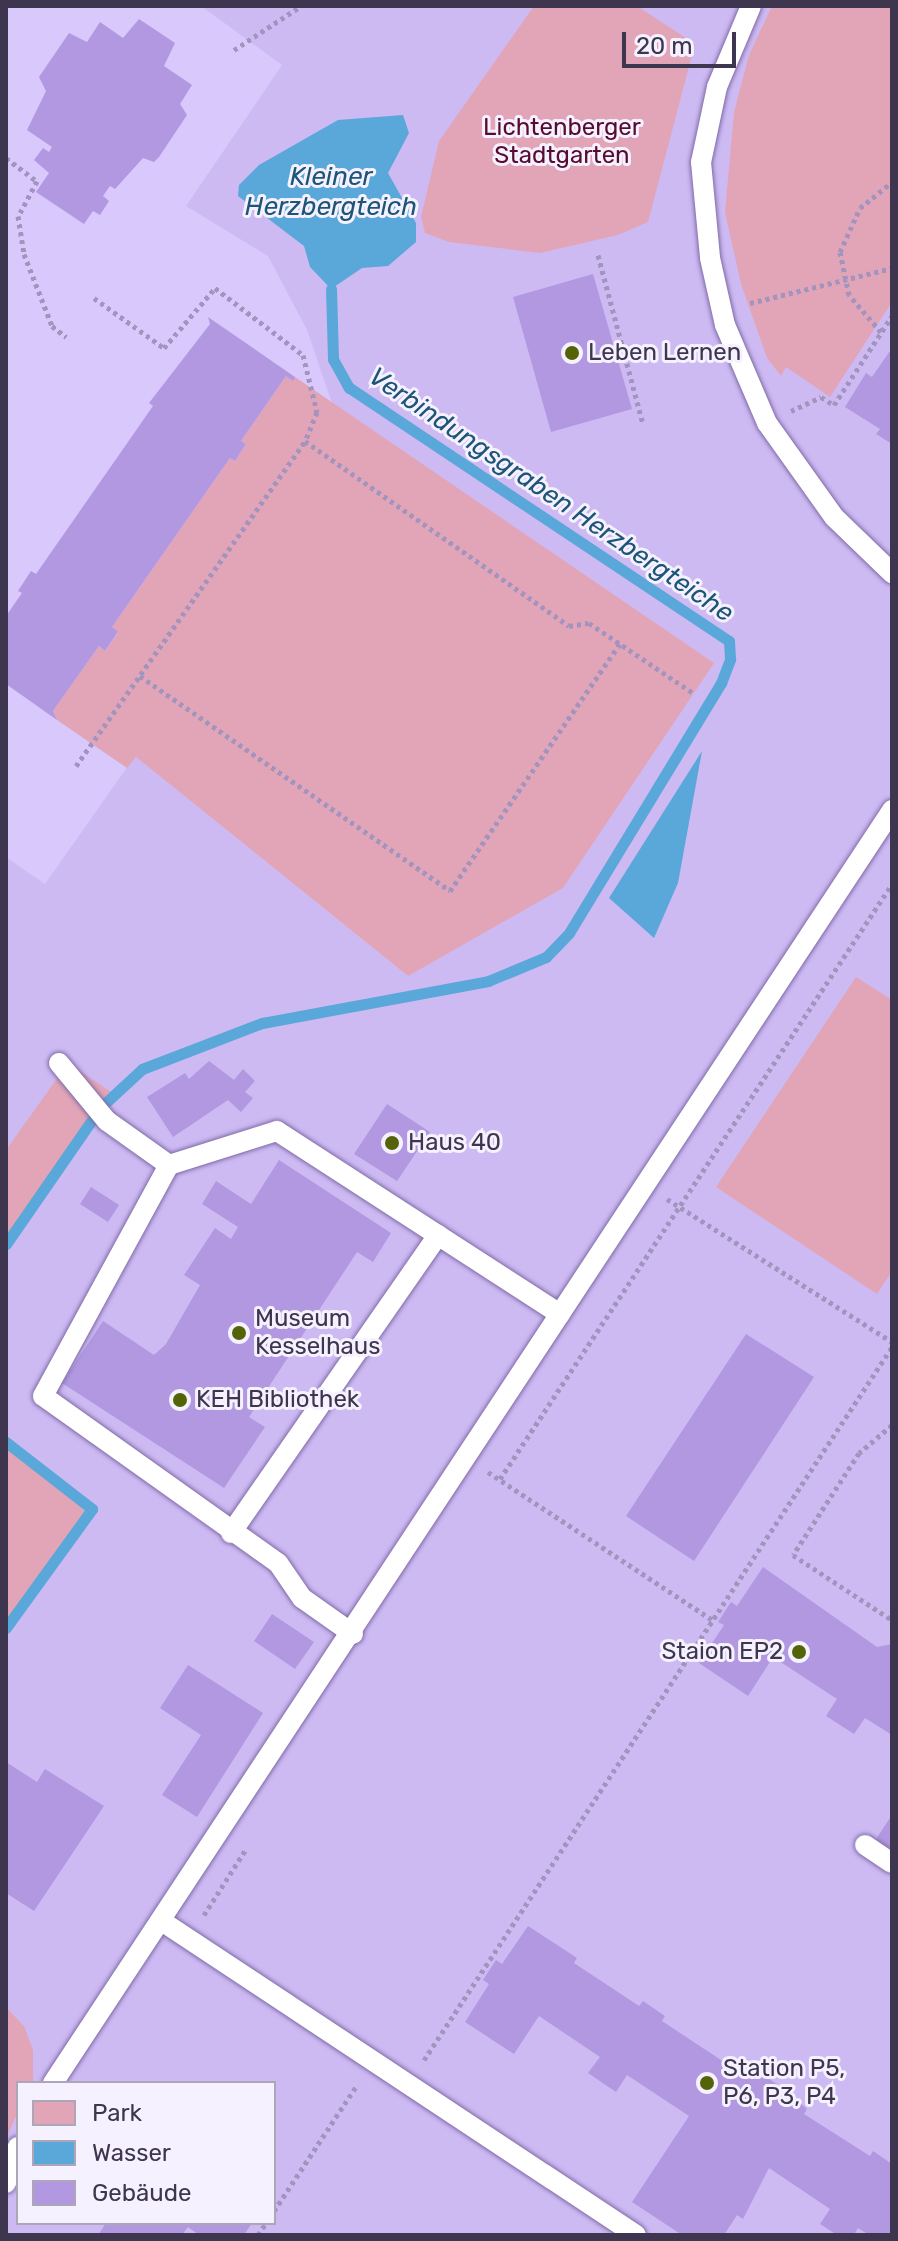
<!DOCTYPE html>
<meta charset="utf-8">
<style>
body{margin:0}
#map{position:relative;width:898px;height:2241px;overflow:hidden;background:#d9c8fc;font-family:Rubik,sans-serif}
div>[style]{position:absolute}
.built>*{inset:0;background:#cdbaf3}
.green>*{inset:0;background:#e2a5b7}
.water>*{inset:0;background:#5aa7da}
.stream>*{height:11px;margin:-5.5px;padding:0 5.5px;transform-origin:5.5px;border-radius:5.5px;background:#5aa7da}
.building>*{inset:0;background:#b198e1}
.path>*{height:5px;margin-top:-2.5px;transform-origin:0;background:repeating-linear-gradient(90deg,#a294be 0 4px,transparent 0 8px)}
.roads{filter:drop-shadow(0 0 2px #806ba7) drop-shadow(0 0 2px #806ba7)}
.service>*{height:20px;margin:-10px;padding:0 10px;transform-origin:10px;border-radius:10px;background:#fff}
.dots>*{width:22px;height:22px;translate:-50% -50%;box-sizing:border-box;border:4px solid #f5f1fe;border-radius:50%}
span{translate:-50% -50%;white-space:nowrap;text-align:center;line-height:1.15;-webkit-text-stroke:6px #f5f1fe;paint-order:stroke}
.park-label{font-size:24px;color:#570c2d}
.poi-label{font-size:24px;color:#3e354f}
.left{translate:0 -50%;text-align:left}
.right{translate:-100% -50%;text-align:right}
.water-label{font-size:26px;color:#1c5578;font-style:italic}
.frame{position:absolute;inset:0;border:8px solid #3e354f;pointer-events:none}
.legend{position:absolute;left:16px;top:2081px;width:260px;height:144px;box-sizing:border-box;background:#f5f1fe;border:2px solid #aca6b8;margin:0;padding:10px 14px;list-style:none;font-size:24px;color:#3e354f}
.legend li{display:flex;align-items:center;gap:16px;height:40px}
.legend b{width:40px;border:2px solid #aca6b8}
.scale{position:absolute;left:622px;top:32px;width:114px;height:36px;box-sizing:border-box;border:4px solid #3e354f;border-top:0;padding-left:10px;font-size:24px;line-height:28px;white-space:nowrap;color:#3e354f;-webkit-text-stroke:6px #f5f1fe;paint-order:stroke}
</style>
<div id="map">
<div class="built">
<div style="clip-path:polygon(201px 6px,892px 6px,892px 2235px,6px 2235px,6px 2139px,18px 2112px,18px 2223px,274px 2223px,274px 2083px,31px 2083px,24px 2026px,6px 2007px,6px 857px,45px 884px,135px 756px,408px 976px,713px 663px,333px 406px,307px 330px,268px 256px,186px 206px,282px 65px)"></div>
</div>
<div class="green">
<div style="clip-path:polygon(534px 6px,637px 6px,695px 44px,648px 222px,618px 235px,540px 253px,449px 242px,425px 233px,421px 217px,439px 141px)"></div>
<div style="clip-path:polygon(772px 6px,892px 6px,892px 302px,830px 397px,786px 367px,781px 376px,767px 358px,741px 284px,725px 212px,734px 112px,749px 55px)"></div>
<div style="clip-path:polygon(286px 376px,295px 377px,714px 663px,563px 888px,408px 976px,136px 757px,127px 768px,57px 720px,53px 711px,99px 646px,105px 651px,118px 633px,112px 627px,230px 458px,235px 461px,246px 444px,241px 441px)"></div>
<div style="clip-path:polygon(856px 977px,892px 1000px,892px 1271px,877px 1294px,716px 1187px)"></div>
<div style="clip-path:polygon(68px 1063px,114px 1094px,6px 1244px,6px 1150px)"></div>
<div style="clip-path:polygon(6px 1442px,92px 1509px,6px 1628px)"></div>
<div style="clip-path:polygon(6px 2007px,24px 2026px,33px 2050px,33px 2081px,18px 2083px,18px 2112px,6px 2139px)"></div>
</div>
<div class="water">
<div style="clip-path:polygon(403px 115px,409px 133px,388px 173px,416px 223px,416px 242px,388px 266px,362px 268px,331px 289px,310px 267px,304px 246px,238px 196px,239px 185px,259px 165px,338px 120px)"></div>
<div style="clip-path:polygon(702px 751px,678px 883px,654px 938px,609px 898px)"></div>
</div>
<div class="stream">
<div style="left:6px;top:1244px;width:167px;rotate:-55.3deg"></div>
<div style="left:101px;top:1107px;width:56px;rotate:-42.8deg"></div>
<div style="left:142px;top:1069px;width:129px;rotate:-21deg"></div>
<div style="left:262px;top:1023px;width:230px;rotate:-10.5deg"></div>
<div style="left:488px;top:981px;width:63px;rotate:-22.5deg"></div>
<div style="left:546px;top:957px;width:33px;rotate:-46deg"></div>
<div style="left:569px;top:933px;width:293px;rotate:-58.7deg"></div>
<div style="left:721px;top:683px;width:26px;rotate:-69deg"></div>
<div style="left:730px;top:659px;width:18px;rotate:-93deg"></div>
<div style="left:729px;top:641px;width:457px;rotate:-146.3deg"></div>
<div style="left:349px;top:388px;width:33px;rotate:-119deg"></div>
<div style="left:333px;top:359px;width:70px;rotate:-91.6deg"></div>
<div style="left:6px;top:1442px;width:109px;rotate:37.9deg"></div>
<div style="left:92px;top:1509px;width:147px;rotate:125.9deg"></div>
</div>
<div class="building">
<div style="clip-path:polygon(139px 19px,175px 43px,164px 66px,192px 85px,180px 104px,187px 115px,159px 157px,154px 162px,143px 158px,115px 189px,110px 186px,103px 196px,109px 201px,100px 215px,93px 211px,84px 224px,36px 192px,49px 173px,34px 160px,43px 148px,49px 152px,52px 147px,27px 130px,46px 91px,39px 77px,69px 33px,87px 42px,100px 22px,123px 38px)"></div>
<div style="clip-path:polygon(593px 274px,632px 409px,551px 432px,513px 297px)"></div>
<div style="clip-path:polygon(208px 317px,295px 377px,293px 381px,286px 376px,241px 441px,246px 444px,235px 461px,230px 458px,112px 627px,118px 632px,105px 651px,99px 646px,53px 711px,57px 720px,6px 684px,6px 616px,22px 593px,18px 591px,31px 571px,36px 574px,153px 406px,149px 403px,210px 324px)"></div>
<div style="clip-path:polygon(892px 348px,892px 444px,876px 434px,880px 429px,845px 407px,866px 373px,872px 377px)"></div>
<div style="clip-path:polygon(209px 1061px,234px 1080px,243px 1069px,255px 1081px,245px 1092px,253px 1098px,241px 1112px,228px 1100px,173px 1137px,147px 1097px,185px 1073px,189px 1079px)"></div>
<div style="clip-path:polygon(387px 1104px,430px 1132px,397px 1181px,354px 1154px)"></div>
<div style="clip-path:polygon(279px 1160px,391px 1233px,373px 1262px,357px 1252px,249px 1417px,265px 1427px,224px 1488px,62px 1383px,103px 1321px,154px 1355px,166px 1344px,200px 1285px,184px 1275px,215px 1228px,231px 1239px,238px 1227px,202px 1204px,216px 1181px,251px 1204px)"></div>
<div style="clip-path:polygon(91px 1187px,119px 1205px,108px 1222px,80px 1204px)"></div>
<div style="clip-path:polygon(746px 1334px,814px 1377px,694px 1561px,626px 1516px)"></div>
<div style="clip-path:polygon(763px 1567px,877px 1647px,892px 1644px,892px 1735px,865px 1718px,854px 1734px,826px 1716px,837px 1699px,773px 1657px,748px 1696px,699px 1663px,724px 1625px,718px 1622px,731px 1602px,737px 1606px)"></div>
<div style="clip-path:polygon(272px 1614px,314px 1642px,295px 1669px,254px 1641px)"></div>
<div style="clip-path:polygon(188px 1665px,263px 1713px,197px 1817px,162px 1795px,201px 1735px,160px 1708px)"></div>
<div style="clip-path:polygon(6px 1762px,37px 1782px,45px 1769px,104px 1806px,34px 1911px,6px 1893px)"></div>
<div style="clip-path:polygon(892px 1815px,892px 1850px,876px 1839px)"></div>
<div style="clip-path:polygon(528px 1926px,577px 1958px,574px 1963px,639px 2006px,643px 2001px,665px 2016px,662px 2021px,724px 2062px,728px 2057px,749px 2071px,752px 2067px,788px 2092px,807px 2109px,804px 2114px,870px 2156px,873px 2151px,892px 2164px,892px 2235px,869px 2235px,858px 2228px,854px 2235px,837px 2235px,820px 2224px,830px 2209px,769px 2168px,743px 2219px,737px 2215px,724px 2235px,682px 2235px,632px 2202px,689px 2116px,627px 2075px,616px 2092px,588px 2073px,600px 2057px,539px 2016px,514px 2054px,465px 2022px,489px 1984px,483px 1980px,496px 1960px,502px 1964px)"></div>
<div style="clip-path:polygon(106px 2223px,114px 2224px,252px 2223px,244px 2235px,199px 2235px,188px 2227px,182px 2235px,98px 2235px)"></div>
</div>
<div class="path">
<div style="left:234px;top:50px;width:80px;rotate:-33.3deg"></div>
<div style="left:6px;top:158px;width:39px;rotate:37deg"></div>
<div style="left:37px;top:181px;width:40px;rotate:118deg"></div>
<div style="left:18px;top:216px;width:38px;rotate:81deg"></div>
<div style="left:24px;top:254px;width:77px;rotate:68.7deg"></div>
<div style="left:52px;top:326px;width:18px;rotate:38deg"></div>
<div style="left:598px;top:255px;width:175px;rotate:75.1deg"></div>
<div style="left:94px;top:298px;width:86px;rotate:35.5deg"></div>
<div style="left:164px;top:348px;width:79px;rotate:-49.6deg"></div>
<div style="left:215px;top:288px;width:111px;rotate:37.3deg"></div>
<div style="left:303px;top:355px;width:59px;rotate:76.2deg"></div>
<div style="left:317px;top:412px;width:31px;rotate:112deg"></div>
<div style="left:750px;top:303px;width:146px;rotate:-13.8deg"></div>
<div style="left:881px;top:332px;width:49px;rotate:-130.9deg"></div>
<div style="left:849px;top:295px;width:44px;rotate:-101.8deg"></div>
<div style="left:840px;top:252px;width:48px;rotate:-65.6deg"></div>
<div style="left:860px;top:208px;width:41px;rotate:-39.1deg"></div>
<div style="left:791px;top:411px;width:33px;rotate:-25deg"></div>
<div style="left:821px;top:397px;width:15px;rotate:32deg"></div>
<div style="left:834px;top:405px;width:106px;rotate:-56.9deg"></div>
<div style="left:140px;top:676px;width:377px;rotate:34.7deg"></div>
<div style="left:450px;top:891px;width:300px;rotate:-55.5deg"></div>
<div style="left:76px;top:766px;width:398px;rotate:-54.8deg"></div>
<div style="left:305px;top:441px;width:322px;rotate:35deg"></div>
<div style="left:569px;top:626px;width:20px;rotate:-9deg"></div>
<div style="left:589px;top:623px;width:125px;rotate:33.9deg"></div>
<div style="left:667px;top:1199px;width:267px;rotate:32.4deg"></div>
<div style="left:892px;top:1425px;width:43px;rotate:139.7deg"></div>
<div style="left:859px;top:1453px;width:121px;rotate:122.9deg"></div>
<div style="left:793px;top:1555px;width:118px;rotate:33.3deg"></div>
<div style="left:488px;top:1472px;width:271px;rotate:33.4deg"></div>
<div style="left:500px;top:1479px;width:713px;rotate:-56.62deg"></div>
<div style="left:204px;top:1915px;width:78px;rotate:-57.5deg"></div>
<div style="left:424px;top:2060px;width:853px;rotate:-56.72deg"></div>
<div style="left:274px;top:2211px;width:151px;rotate:-56.6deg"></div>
<div style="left:258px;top:2235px;width:14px;rotate:-56deg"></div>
</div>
<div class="roads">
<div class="service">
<div style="left:751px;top:6px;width:88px;rotate:112.8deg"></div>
<div style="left:717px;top:87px;width:77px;rotate:102deg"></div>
<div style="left:701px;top:162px;width:96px;rotate:84.6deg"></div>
<div style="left:710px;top:258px;width:69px;rotate:77.4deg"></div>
<div style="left:725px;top:325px;width:107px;rotate:66.8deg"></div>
<div style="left:767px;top:423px;width:115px;rotate:54.5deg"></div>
<div style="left:834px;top:517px;width:81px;rotate:44deg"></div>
<div style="left:59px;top:1063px;width:75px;rotate:50.4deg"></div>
<div style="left:107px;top:1121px;width:76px;rotate:35.4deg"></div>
<div style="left:231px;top:1533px;width:363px;rotate:-55.2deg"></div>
<div style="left:353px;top:1634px;width:62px;rotate:-144.8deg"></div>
<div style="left:302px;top:1598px;width:42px;rotate:-124.4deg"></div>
<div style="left:278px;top:1563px;width:288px;rotate:-144.6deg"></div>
<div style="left:43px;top:1396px;width:263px;rotate:-61.4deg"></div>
<div style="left:169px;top:1165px;width:113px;rotate:-17.5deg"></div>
<div style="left:277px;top:1131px;width:337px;rotate:32.9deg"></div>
<div style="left:865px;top:1845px;width:32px;rotate:34deg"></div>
<div style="left:163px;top:1922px;width:567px;rotate:33.49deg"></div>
<div style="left:53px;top:2083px;width:1525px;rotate:-56.61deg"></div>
<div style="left:6px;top:2183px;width:38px;rotate:-72deg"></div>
</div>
</div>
<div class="dots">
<div style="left:572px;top:353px;background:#546307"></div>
<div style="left:392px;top:1143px;background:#546307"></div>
<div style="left:239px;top:1333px;background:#546307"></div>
<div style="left:180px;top:1400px;background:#546307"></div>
<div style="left:799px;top:1652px;background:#546307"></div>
<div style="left:707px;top:2083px;background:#546307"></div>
</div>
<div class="park-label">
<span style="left:562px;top:142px">Lichtenberger<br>Stadtgarten</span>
</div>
<div class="poi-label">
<span class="left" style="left:588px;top:353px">Leben Lernen</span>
<span class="left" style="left:408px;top:1143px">Haus 40</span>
<span class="left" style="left:255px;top:1333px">Museum<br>Kesselhaus</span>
<span class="left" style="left:196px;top:1400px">KEH Bibliothek</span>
<span class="right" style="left:783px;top:1652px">Staion EP2</span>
<span class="left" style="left:723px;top:2083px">Station P5,<br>P6, P3, P4</span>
</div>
<div class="water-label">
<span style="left:331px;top:192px">Kleiner<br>Herzbergteich</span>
<span style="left:551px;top:495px;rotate:34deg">Verbindungsgraben Herzbergteiche</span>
</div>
<div class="frame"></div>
<ul class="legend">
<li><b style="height:22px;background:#e2a5b7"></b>Park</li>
<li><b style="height:22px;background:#5aa7da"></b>Wasser</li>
<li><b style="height:22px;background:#b198e1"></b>Gebäude</li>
</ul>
<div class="scale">20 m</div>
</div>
